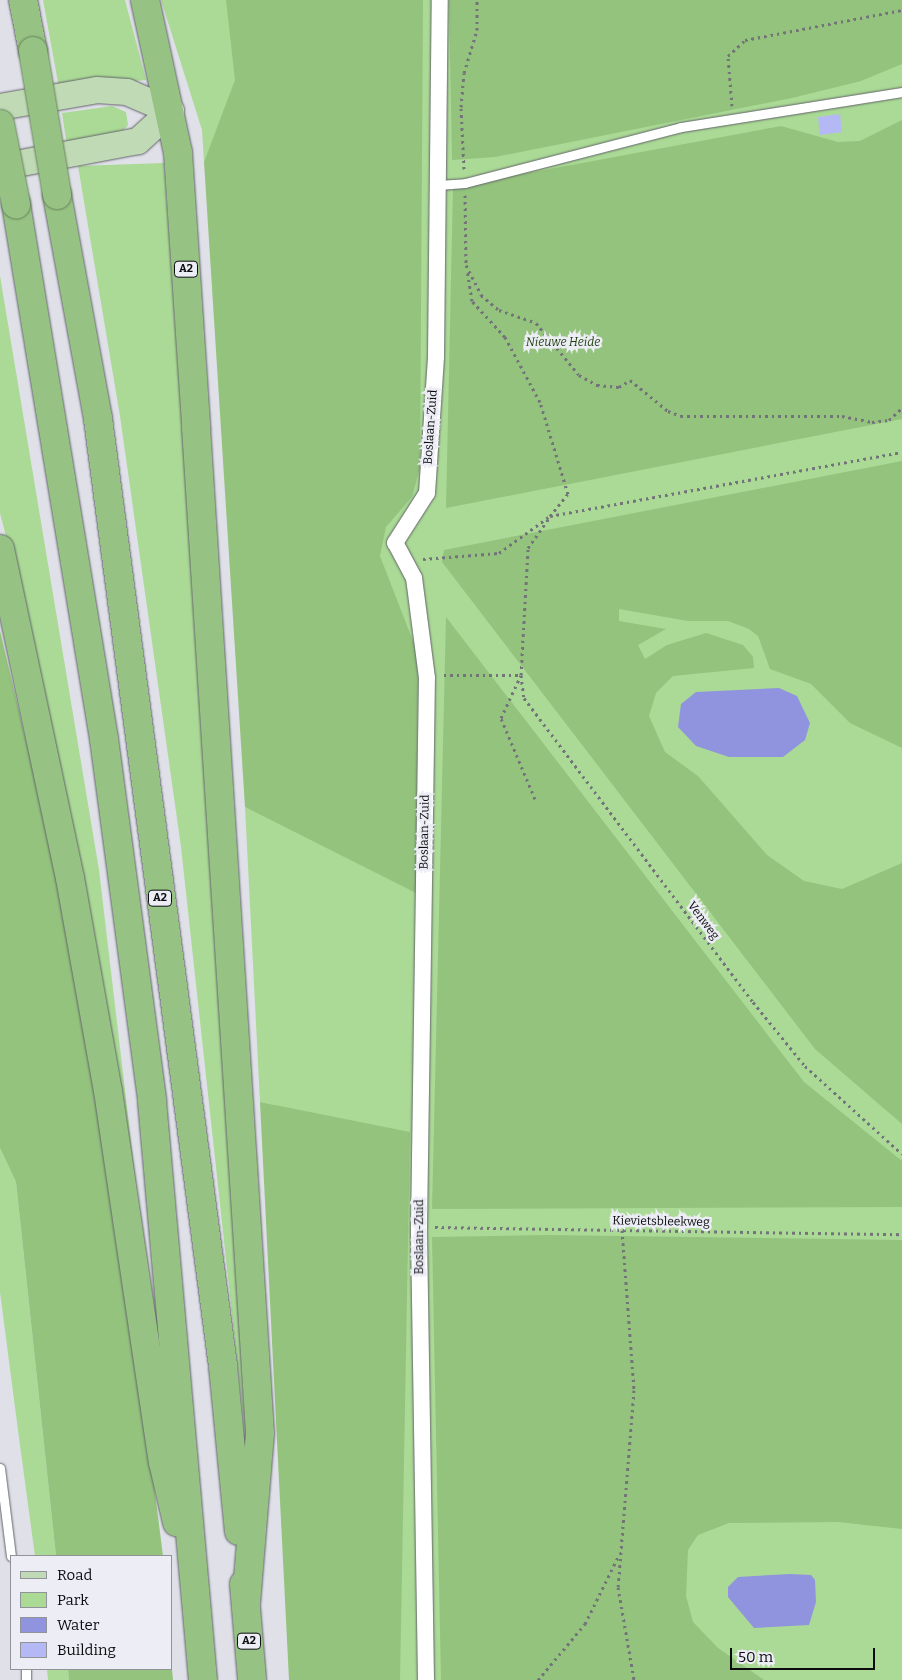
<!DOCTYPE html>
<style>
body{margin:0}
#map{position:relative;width:902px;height:1680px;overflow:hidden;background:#dfe0e8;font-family:Bitter,serif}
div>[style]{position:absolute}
.green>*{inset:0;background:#aada95}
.forest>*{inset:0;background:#93c37d}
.water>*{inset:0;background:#9094de}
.building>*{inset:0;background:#b4b9f6}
.path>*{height:3px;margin-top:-1.5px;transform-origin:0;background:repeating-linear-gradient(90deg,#737379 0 2.5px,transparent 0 6.5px)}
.roads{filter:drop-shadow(0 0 1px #64646b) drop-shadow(0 0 1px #64646b)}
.service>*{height:9px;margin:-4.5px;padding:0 4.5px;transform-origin:4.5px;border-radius:4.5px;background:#fff}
.minor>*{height:16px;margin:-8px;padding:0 8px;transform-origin:8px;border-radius:8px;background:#fff}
.primary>*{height:26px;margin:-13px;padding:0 13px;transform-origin:13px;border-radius:13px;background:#c0dab5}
.motorway>*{height:28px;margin:-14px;padding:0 14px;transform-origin:14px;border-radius:14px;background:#96c283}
.bridges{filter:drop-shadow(0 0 1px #66825a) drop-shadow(0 0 1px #66825a)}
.motorway-bridge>*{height:28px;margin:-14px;padding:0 14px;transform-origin:14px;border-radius:14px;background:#96c283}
span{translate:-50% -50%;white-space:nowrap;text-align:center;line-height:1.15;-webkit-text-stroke:5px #ecedf5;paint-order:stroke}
.shield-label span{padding:1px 4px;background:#ecedf5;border:1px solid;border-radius:4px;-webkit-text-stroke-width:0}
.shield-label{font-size:11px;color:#0c0c0f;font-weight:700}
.park-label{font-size:12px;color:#1f3e0d;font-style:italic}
.street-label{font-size:12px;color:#0c0c0f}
.legend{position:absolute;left:10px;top:1555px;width:162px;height:115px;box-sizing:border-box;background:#ecedf5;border:1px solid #929399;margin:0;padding:6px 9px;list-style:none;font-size:15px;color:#0c0c0f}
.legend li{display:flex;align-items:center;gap:10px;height:25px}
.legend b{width:25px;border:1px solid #929399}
.scale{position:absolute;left:730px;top:1648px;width:145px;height:22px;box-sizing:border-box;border:2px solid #0c0c0f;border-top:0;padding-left:6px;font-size:15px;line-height:18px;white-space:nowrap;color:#0c0c0f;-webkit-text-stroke:4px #ecedf5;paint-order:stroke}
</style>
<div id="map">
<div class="green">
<div style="clip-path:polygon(43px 0,125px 0,146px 80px,59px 88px)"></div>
<div style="clip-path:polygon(161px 0,902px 0,902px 1680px,300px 1680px,274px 1105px,260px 1102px,245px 807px,258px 813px,224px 112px,204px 162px,202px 130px)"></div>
<div style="clip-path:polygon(112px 106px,126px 112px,128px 125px,117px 138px,67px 146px,62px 113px)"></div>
<div style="clip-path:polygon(164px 163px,230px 1100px,252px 1497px,181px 847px,120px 416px,78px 166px)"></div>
<div style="clip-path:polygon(0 276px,99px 870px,154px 1336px,17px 579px,0 513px)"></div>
<div style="clip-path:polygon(0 1148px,16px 1182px,56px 1556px,35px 1556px,19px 1438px,0 1292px)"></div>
<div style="clip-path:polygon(47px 1669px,68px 1669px,69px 1680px,48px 1680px)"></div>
</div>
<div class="forest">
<div style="clip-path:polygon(226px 0,423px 0,420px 468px,412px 497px,386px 527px,380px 556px,418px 654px,416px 893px,245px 807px,204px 162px,235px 80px)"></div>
<div style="clip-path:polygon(449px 0,902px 0,902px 64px,861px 81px,792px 98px,495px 157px,452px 160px)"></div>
<div style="clip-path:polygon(902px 120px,902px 419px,446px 508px,453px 187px,781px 126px,838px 142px,860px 141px)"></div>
<div style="clip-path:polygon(902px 461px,902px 748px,850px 723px,811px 684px,770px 669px,758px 636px,749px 629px,728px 621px,688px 621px,619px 609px,619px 621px,666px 629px,638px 645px,645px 659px,667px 645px,706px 633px,743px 645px,753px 657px,754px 668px,673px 676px,656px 693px,649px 716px,665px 752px,698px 776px,767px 855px,804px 881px,842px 889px,902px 863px,902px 1124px,815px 1049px,442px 562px,444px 550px)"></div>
<div style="clip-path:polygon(446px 617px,804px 1082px,902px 1161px,902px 1207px,432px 1209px)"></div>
<div style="clip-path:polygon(0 631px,64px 900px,124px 1249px,163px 1556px,56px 1556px,16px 1182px,0 1148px)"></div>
<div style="clip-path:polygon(260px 1102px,410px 1132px,400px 1680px,289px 1680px)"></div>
<div style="clip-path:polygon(546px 1235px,902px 1240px,902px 1529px,838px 1522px,729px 1523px,698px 1535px,688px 1550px,686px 1596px,693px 1622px,718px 1648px,764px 1680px,441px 1680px,432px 1237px)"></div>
<div style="clip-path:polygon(171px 1659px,173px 1680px,69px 1680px,68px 1669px,171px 1669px)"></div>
</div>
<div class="water">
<div style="clip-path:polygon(779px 688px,797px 696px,810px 723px,805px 740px,783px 757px,729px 757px,696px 746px,678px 727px,681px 704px,696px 692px)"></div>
<div style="clip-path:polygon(790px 1574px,811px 1575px,815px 1580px,816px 1602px,809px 1625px,754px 1628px,728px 1597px,728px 1587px,738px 1577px)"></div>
</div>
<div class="building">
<div style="clip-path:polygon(840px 114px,842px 132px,820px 135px,818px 117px)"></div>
</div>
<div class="path">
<div style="left:732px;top:106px;width:50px;rotate:-94.6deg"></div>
<div style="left:728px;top:56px;width:23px;rotate:-43deg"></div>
<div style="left:745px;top:40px;width:160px;rotate:-10.8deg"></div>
<div style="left:464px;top:169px;width:62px;rotate:-92.8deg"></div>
<div style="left:461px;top:107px;width:34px;rotate:-85deg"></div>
<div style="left:464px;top:73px;width:45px;rotate:-73.2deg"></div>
<div style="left:477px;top:30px;width:30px;rotate:-90deg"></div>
<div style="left:465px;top:195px;width:70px;rotate:89.2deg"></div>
<div style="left:466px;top:265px;width:34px;rotate:63deg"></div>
<div style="left:481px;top:295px;width:23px;rotate:40deg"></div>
<div style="left:499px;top:310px;width:39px;rotate:19deg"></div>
<div style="left:536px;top:323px;width:67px;rotate:50.4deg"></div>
<div style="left:579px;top:375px;width:21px;rotate:29deg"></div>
<div style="left:597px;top:385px;width:22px;rotate:5deg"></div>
<div style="left:619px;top:387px;width:13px;rotate:-32deg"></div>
<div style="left:630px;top:380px;width:49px;rotate:39.2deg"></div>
<div style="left:668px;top:411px;width:14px;rotate:21deg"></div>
<div style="left:681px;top:416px;width:161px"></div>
<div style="left:842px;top:416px;width:31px;rotate:11deg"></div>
<div style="left:872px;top:422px;width:17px;rotate:-7deg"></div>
<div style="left:889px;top:420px;width:18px;rotate:-43deg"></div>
<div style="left:423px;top:559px;width:76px;rotate:-4.5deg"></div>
<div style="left:499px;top:553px;width:63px;rotate:-36deg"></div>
<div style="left:550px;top:516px;width:28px;rotate:-51deg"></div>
<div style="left:568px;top:494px;width:96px;rotate:-106.9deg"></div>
<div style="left:540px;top:402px;width:74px;rotate:-118.3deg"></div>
<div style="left:505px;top:337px;width:49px;rotate:-132.5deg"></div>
<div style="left:472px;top:301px;width:32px;rotate:-99deg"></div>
<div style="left:444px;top:675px;width:77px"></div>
<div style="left:521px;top:675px;width:23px;rotate:83deg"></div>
<div style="left:524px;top:698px;width:381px;rotate:53deg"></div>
<div style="left:753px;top:1002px;width:82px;rotate:50.9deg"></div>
<div style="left:805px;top:1066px;width:131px;rotate:42.2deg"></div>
<div style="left:535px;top:799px;width:88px;rotate:-112.8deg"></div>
<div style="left:501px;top:718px;width:47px;rotate:-65.1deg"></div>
<div style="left:521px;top:675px;width:127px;rotate:-86.8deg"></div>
<div style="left:528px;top:548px;width:39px;rotate:-55deg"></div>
<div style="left:550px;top:516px;width:358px;rotate:-10.3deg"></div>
<div style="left:435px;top:1227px;width:467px;rotate:0.9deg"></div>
<div style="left:622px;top:1230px;width:160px;rotate:85.7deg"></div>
<div style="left:634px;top:1390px;width:198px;rotate:94.6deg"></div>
<div style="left:618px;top:1587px;width:94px;rotate:80.2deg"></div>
<div style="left:538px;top:1680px;width:73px;rotate:-50deg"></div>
<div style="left:585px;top:1624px;width:77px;rotate:-63.8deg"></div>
</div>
<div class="roads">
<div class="service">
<div style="left:438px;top:185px;width:27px;rotate:-4deg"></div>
<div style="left:465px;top:183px;width:223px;rotate:-14.5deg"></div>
<div style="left:681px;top:127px;width:224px;rotate:-9deg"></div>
<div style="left:0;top:1468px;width:89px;rotate:82.9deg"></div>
<div style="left:26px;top:1669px;width:11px;rotate:90deg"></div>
</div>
<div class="minor">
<div style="left:426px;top:1680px;width:453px;rotate:-90.9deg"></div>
<div style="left:419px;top:1227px;width:549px;rotate:-89.17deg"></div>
<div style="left:427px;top:678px;width:101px;rotate:-97.4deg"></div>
<div style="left:414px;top:578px;width:40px;rotate:-118deg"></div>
<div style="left:395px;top:543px;width:59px;rotate:-57.4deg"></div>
<div style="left:427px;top:493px;width:137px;rotate:-86.2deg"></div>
<div style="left:436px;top:356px;width:356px;rotate:-89.4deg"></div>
</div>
<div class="primary">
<div style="left:0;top:107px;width:98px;rotate:-9.9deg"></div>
<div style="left:97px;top:90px;width:30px;rotate:4deg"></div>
<div style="left:127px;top:92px;width:48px;rotate:23.4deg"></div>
<div style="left:171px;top:111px;width:45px;rotate:137.7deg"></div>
<div style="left:138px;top:141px;width:140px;rotate:169.3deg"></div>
</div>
<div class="motorway">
<div style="left:23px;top:0;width:52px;rotate:78.9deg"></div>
<div style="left:145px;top:0;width:157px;rotate:77.8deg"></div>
<div style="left:178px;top:153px;width:275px;rotate:86.2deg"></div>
<div style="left:196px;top:427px;width:1008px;rotate:86.36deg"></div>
<div style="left:260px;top:1433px;width:171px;rotate:94.7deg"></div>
<div style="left:57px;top:195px;width:228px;rotate:79.6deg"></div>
<div style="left:98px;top:419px;width:955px;rotate:82.48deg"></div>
<div style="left:223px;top:1366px;width:166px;rotate:84.5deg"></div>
<div style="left:16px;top:204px;width:542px;rotate:80.66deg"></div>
<div style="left:104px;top:739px;width:365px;rotate:82.4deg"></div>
<div style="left:152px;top:1101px;width:581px;rotate:84.97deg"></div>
<div style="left:0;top:549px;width:336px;rotate:78deg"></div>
<div style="left:70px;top:878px;width:216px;rotate:79.9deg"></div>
<div style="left:108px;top:1091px;width:375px;rotate:81.6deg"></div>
<div style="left:163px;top:1462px;width:62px;rotate:76.9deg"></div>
<div style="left:244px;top:1584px;width:96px;rotate:85.2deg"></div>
</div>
</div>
<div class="bridges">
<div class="motorway-bridge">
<div style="left:33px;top:51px;width:146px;rotate:80.5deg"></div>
<div style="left:0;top:124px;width:82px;rotate:78.7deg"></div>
</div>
</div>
<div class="shield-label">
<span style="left:186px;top:269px">A2</span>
<span style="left:160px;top:898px">A2</span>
<span style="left:249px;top:1641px">A2</span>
</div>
<div class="park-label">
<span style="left:563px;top:343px">Nieuwe Heide</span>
</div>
<div class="street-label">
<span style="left:431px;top:427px;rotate:-86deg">Boslaan-Zuid</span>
<span style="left:425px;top:832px;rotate:-89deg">Boslaan-Zuid</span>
<span style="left:703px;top:921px;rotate:53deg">Venweg</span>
<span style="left:661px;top:1222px;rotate:1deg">Kievietsbleekweg</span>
<span style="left:420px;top:1237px;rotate:-90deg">Boslaan-Zuid</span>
</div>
<ul class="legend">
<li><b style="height:6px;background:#c0dab5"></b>Road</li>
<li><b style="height:14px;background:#aada95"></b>Park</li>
<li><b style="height:14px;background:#9094de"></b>Water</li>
<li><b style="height:14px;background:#b4b9f6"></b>Building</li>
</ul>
<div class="scale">50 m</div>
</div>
